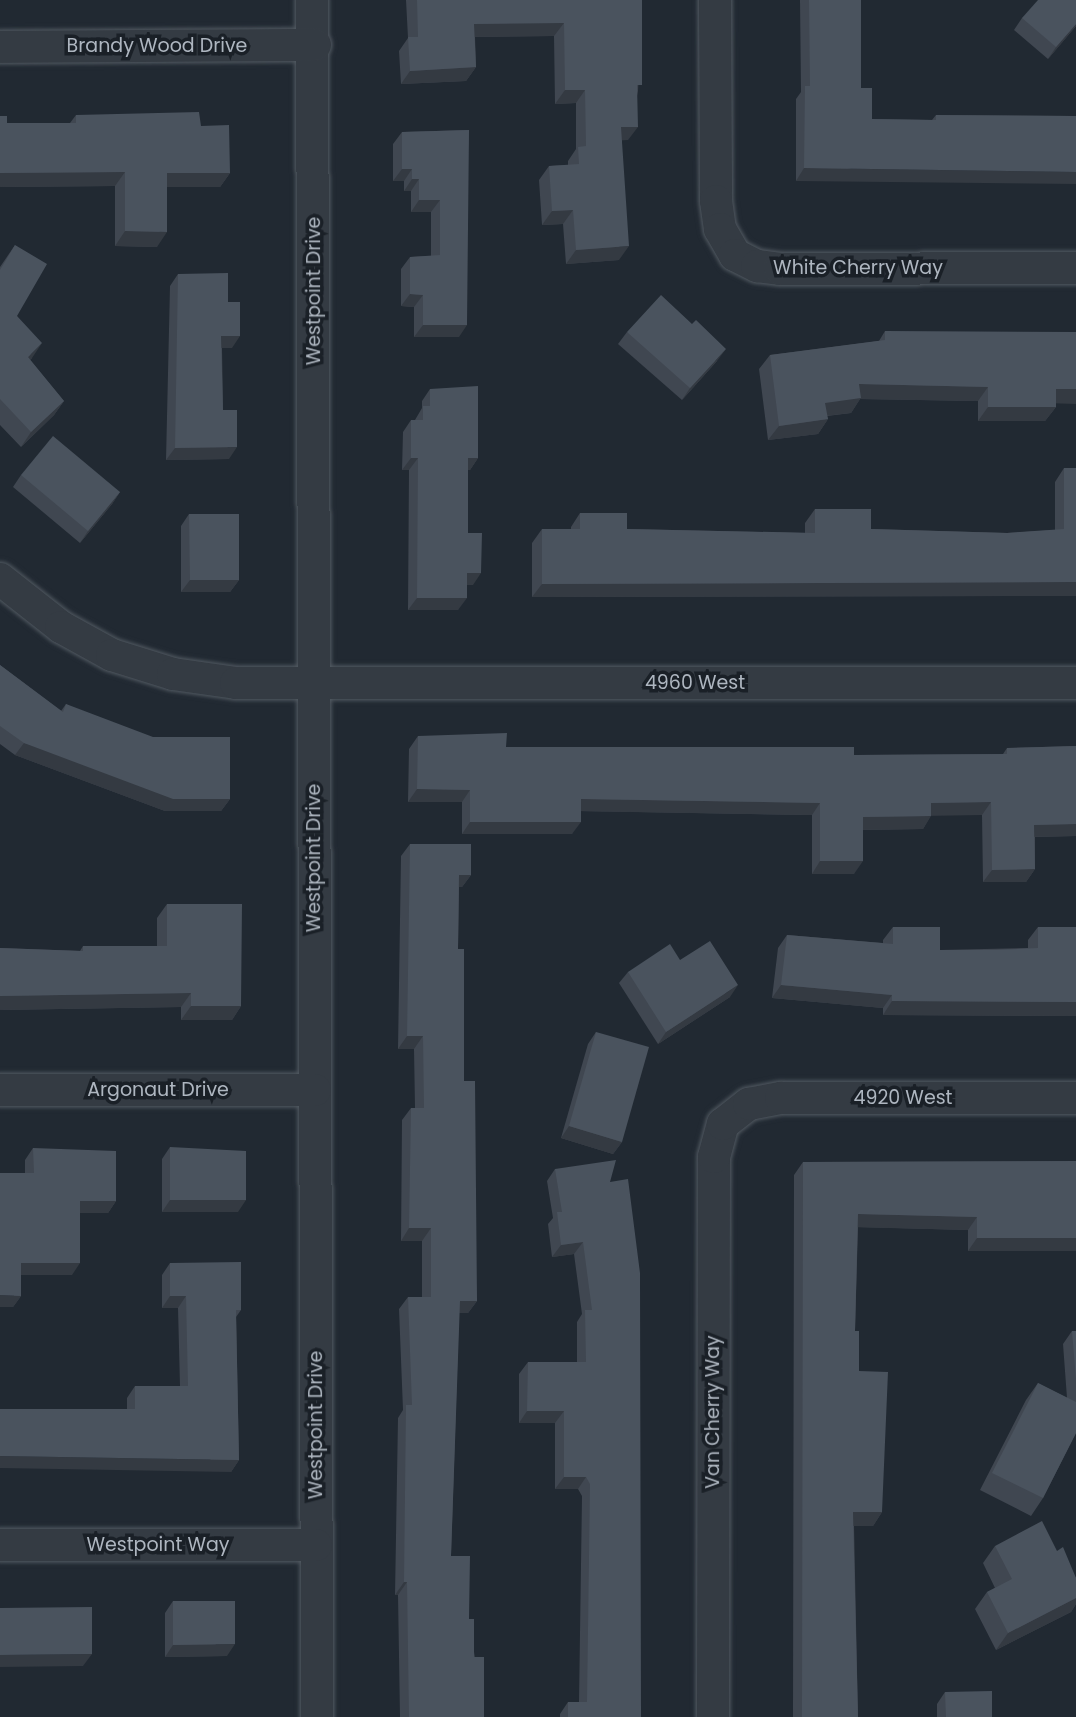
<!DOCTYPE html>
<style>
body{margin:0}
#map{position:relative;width:1076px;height:1717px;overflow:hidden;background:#212932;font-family:Poppins,sans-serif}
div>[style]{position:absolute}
.roads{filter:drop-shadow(0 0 2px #515961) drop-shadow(0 0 2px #515961)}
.street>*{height:32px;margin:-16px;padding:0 16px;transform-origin:16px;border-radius:16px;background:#343b43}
.wall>*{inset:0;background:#404751}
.shaded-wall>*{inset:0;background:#343a42}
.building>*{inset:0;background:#4a535e}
span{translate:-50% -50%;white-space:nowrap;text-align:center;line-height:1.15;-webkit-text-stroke:7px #1a2027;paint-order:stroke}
.street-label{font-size:19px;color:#aeb6c0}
</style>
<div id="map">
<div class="roads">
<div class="street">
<div style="left:312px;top:0;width:1717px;rotate:89.83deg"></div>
<div style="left:715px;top:0;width:201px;rotate:89.7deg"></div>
<div style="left:716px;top:201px;width:28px;rotate:82deg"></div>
<div style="left:720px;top:229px;width:30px;rotate:60deg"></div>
<div style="left:735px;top:255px;width:25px;rotate:27deg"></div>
<div style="left:757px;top:266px;width:23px;rotate:7deg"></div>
<div style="left:780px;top:269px;width:296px;rotate:-0.2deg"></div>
<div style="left:0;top:47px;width:315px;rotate:-0.4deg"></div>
<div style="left:0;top:579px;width:78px;rotate:38.2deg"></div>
<div style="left:61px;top:627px;width:58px;rotate:28.8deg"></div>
<div style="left:112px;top:655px;width:64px;rotate:17.3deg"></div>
<div style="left:173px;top:674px;width:64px;rotate:8.1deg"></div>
<div style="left:236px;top:683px;width:840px"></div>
<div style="left:0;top:1090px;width:315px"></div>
<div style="left:0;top:1545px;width:316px"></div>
<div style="left:713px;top:1717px;width:560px;rotate:-89.9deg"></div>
<div style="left:714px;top:1157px;width:34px;rotate:-75deg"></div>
<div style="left:723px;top:1124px;width:33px;rotate:-38deg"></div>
<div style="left:749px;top:1104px;width:33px;rotate:-11deg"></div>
<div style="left:781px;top:1098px;width:295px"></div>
</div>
</div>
<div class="wall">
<div style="clip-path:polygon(406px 0,642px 0,638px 91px,628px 140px,622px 140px,619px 260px,566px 264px,563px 224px,542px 225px,539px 180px,549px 166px,568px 165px,568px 161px,576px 149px,576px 103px,555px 104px,554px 36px,475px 37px,476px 67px,466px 81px,401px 84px,399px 51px,408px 38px)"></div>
<div style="clip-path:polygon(800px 0,860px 0,861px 88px,872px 119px,932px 120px,936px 115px,1076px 116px,796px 181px,796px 99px,801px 92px)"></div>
<div style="clip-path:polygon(1076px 0,1076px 26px,1048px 59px,1014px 30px,1022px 18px)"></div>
<div style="clip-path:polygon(76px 115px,201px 126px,230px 173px,220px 187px,167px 187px,157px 247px,115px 246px,115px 186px,0 187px,0 116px,7px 123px,70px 123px)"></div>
<div style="clip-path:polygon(469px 130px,459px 337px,414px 337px,414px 307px,401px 306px,401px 269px,410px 257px,431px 256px,431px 212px,411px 212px,411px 191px,404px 191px,404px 181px,393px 181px,393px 144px,402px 132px)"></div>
<div style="clip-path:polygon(15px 245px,17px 316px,32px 358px,30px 360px,64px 401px,54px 415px,21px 447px,0 425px,0 267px)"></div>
<div style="clip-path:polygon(178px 274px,228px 302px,232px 348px,222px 348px,223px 410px,229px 459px,166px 460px,170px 286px)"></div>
<div style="clip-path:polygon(885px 331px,1056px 403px,1056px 407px,1045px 421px,978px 421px,978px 401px,860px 399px,851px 413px,827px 416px,828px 419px,818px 434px,768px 440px,759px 369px,770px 355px,879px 341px)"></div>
<div style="clip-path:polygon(627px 332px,717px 361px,682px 400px,618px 344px)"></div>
<div style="clip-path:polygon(430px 389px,478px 458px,470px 470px,468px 470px,468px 533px,473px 585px,467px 585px,458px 610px,408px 610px,409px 470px,402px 470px,403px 432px,411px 420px,415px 420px,422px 408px,422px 401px)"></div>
<div style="clip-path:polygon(1064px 468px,1076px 468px,1076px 596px,532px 597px,532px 543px,542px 529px,571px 529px,571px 527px,580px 513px,627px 529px,805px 533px,805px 523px,815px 509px,871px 529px,1007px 533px,1055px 530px,1055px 482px)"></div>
<div style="clip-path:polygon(21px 475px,120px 492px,112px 504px,80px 543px,13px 487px)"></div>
<div style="clip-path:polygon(189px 514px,239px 580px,230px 592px,181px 592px,181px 526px)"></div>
<div style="clip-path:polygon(0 665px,61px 711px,66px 704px,230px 799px,221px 811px,165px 811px,15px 755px,0 744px)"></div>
<div style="clip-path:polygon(418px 736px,506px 747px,854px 755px,1003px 754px,1007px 748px,1076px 746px,1076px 836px,1035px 837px,1035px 869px,1026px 882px,983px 882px,982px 815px,931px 815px,923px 829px,863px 830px,854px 874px,812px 874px,812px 815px,581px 811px,572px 834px,462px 834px,462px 802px,408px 802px,409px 749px)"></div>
<div style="clip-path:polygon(410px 844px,471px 875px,462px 887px,459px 887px,458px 949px,464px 1081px,477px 1301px,468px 1313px,459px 1313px,451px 1556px,469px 1619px,484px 1717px,400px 1717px,398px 1595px,395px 1595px,398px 1418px,403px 1410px,399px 1309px,408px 1297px,422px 1297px,422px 1241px,401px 1241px,402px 1120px,411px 1108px,415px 1108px,414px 1049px,398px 1049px,401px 856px)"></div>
<div style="clip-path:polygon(167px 904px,241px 1006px,232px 1020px,181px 1020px,181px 1007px,0 1010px,0 948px,80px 951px,83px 946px,157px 946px,157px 918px)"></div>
<div style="clip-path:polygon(893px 927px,940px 950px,1028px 948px,1028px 940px,1038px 927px,1076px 1016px,883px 1015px,883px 1008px,772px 998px,778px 948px,787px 935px,883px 943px,883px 940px)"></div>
<div style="clip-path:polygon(680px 960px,730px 997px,658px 1044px,619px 983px,628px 972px)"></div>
<div style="clip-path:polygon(596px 1032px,622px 1142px,613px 1154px,561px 1138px,588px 1044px)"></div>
<div style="clip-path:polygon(170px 1147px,238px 1212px,162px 1212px,162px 1159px)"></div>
<div style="clip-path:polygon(33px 1148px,116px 1201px,108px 1213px,80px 1213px,72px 1275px,21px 1275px,21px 1296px,13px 1307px,25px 1173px,25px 1160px)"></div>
<div style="clip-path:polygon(1076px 1161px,1076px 1251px,968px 1251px,968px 1230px,858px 1227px,855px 1331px,859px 1371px,882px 1512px,873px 1526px,854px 1526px,858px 1717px,793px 1717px,794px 1175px,803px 1162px)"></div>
<div style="clip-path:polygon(555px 1169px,610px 1182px,641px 1717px,560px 1717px,560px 1714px,568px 1702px,579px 1702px,582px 1496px,578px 1489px,555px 1489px,555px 1423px,519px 1423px,519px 1374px,528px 1362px,577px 1362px,577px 1322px,582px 1314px,574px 1254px,552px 1257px,548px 1224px,553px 1218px,547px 1181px)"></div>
<div style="clip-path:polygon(170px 1263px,241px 1310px,236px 1317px,239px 1460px,231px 1472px,127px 1409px,127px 1398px,135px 1386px,180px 1386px,178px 1308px,162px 1308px,162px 1275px)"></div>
<div style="clip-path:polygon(1072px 1331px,1076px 1331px,1076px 1433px,1043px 1498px,1031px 1516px,980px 1490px,1026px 1400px,1038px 1383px,1067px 1398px,1063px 1344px)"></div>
<div style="clip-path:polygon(995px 1546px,1057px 1551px,1076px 1578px,1076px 1604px,1071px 1612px,996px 1650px,975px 1609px,987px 1592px,995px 1588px,983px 1563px)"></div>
<div style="clip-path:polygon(173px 1601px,227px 1656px,165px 1657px,165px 1613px)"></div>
<div style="clip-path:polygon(945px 1692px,992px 1717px,937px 1717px,937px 1704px)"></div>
</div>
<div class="shaded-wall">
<div style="clip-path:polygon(564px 23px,554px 36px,465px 37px,474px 24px)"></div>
<div style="clip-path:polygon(1076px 24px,1076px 26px,1048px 59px,1056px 47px)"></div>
<div style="clip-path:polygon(476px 67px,466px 81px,401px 84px,410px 71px)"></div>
<div style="clip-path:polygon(565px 90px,585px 90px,576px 103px,555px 104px)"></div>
<div style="clip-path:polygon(621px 127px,638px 127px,628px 140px,611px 141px)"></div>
<div style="clip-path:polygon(804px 168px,1076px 172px,1076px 184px,796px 181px)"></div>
<div style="clip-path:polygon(402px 169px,412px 169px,404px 181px,393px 181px)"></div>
<div style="clip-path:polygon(125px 172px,115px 186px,0 187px,0 173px)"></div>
<div style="clip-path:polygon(167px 173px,230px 173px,220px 187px,157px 187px)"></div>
<div style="clip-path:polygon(412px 179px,419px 179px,411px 191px,404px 191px)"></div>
<div style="clip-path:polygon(419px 200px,440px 200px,431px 212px,411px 212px)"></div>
<div style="clip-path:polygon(573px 210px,563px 224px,542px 225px,552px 211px)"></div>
<div style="clip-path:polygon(125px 231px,167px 232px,157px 247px,115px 246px)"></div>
<div style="clip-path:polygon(629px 246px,619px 260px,566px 264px,576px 250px)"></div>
<div style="clip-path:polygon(410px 294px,423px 295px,414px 307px,401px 306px)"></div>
<div style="clip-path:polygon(423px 325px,467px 325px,459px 337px,414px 337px)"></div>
<div style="clip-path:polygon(221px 336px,240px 336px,232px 348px,213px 348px)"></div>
<div style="clip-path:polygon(42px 343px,32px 358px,17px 372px,28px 357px)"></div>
<div style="clip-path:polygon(726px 349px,717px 361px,682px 400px,690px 388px)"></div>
<div style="clip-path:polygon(859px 384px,988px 387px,978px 401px,860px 399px,851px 413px,815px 417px,825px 403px)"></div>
<div style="clip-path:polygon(1056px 389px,1076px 389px,1076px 404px,1045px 403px)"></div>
<div style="clip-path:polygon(64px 401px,54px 415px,21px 447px,31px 432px)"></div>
<div style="clip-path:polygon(988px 407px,1056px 407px,1045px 421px,978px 421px)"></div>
<div style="clip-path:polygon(828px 419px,818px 434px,768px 440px,779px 426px)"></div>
<div style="clip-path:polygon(237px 447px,229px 459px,166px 460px,175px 448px)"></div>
<div style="clip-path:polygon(411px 458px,418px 458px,409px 470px,402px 470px)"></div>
<div style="clip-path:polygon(468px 458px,478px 458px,470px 470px,459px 470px)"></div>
<div style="clip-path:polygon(120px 492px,112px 504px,80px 543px,88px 531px)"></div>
<div style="clip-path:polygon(467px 573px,481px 573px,473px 585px,459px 585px)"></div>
<div style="clip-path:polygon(190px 580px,239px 580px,230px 592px,181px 592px)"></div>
<div style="clip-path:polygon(1076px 582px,1076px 596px,532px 597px,542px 584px)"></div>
<div style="clip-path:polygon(417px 598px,467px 598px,458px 610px,408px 610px)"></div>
<div style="clip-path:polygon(24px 743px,230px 799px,221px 811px,165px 811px,15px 755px)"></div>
<div style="clip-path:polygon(417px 789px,470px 790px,462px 802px,408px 802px)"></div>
<div style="clip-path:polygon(581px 799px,820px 803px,812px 815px,572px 811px)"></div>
<div style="clip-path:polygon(991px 802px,982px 815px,923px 816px,931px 803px)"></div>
<div style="clip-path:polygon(931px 816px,923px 829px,854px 830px,863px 817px)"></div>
<div style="clip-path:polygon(470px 822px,581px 822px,572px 834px,462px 834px)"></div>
<div style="clip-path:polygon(1076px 824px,1076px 836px,1026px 837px,1034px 825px)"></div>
<div style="clip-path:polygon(820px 861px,863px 861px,854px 874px,812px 874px)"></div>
<div style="clip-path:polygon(1035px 869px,1026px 882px,983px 882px,992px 870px)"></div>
<div style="clip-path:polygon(459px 875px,471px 875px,462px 887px,450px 887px)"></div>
<div style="clip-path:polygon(738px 985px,730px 997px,658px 1044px,666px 1032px)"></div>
<div style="clip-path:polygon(781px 985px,892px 995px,883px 1008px,772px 998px)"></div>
<div style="clip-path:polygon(191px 993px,181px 1007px,0 1010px,0 996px)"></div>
<div style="clip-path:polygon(892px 1001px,1076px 1002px,1076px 1016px,883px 1015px)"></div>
<div style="clip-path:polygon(191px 1006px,241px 1006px,232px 1020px,181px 1020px)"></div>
<div style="clip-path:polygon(407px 1036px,423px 1036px,414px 1049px,398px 1049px)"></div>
<div style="clip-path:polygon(569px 1126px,622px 1142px,613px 1154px,561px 1138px)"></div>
<div style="clip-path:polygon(170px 1200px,246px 1200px,238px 1212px,162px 1212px)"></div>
<div style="clip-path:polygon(80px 1201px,116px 1201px,108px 1213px,72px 1213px)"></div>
<div style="clip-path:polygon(858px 1214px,977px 1217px,968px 1230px,849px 1227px)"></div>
<div style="clip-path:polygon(409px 1228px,431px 1228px,422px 1241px,401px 1241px)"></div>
<div style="clip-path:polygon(977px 1238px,1076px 1238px,1076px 1251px,968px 1251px)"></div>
<div style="clip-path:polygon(583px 1242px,574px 1254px,552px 1257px,561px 1245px)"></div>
<div style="clip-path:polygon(21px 1263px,80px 1263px,72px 1275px,13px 1275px)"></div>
<div style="clip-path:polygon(0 1295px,21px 1296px,13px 1307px,0 1307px)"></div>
<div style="clip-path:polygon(170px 1296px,186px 1296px,178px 1308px,162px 1308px)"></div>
<div style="clip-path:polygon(460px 1301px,477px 1301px,468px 1313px,451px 1313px)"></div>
<div style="clip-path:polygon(527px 1411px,564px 1411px,555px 1423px,519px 1423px)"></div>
<div style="clip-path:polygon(0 1456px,239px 1460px,231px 1472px,0 1468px)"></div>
<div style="clip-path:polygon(564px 1477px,586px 1477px,578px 1489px,555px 1489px)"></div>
<div style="clip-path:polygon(853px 1512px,882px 1512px,873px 1526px,844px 1526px)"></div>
<div style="clip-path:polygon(404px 1582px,407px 1582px,398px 1595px,395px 1595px)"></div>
<div style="clip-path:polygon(1076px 1598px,1076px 1604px,1071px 1612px,996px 1650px,1008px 1633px)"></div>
<div style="clip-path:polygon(235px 1644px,227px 1656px,165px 1657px,173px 1645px)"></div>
<div style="clip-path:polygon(92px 1654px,83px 1666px,0 1667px,0 1655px)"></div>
</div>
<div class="building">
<div style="clip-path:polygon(417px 0,642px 0,642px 85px,637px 85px,638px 127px,621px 127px,629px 246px,576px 250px,573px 210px,552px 211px,549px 166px,579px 164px,578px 147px,586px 146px,585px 90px,565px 90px,564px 23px,474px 24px,476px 67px,410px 71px,408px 37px,418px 37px)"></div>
<div style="clip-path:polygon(809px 0,861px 0,861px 88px,872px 88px,872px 119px,936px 120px,936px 115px,1076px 116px,1076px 172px,804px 168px,805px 86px,810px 86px)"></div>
<div style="clip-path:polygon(1038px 0,1076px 0,1076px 24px,1056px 47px,1022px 18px)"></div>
<div style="clip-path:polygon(199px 112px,201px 126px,229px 125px,230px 173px,167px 173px,167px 232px,125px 231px,125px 172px,0 173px,0 116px,7px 116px,7px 123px,76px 123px,76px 115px)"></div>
<div style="clip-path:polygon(469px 130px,467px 325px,423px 325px,423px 295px,410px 294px,410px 257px,440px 255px,440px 200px,419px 200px,419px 179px,412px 179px,412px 169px,402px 169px,402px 132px)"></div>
<div style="clip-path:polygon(15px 245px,47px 264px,17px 316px,42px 343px,28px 357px,64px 401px,31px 432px,0 399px,0 270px)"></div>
<div style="clip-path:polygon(228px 273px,228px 302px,240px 302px,240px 336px,221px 336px,223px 410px,237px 410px,237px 447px,175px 448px,178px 274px)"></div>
<div style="clip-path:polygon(661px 295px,692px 324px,696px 320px,726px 349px,690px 388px,627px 332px)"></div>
<div style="clip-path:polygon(885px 331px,1076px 332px,1076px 389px,1056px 389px,1056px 407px,988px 407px,988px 387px,859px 384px,861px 398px,825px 403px,828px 419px,779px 426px,770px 355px,885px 340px)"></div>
<div style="clip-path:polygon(478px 386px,478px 458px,468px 458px,468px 533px,482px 533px,481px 573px,467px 573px,467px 598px,417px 598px,418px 458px,411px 458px,411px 420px,423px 420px,423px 406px,430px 406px,430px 389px)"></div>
<div style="clip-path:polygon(53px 436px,120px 492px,88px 531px,21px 475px)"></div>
<div style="clip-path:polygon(1064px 468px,1076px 468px,1076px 582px,542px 584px,542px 529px,580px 529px,580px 513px,627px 513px,627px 529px,815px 533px,815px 509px,871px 509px,871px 529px,1007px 533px,1064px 529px)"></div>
<div style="clip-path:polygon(189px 514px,239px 514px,239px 580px,190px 580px)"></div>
<div style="clip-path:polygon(0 665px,63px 712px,66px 704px,153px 737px,230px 737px,230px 799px,173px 799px,24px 743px,0 726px)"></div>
<div style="clip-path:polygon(507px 733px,506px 747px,854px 747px,854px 755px,1007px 754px,1007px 748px,1076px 746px,1076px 824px,1034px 825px,1035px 869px,992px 870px,991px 802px,931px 803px,931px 816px,863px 817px,863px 861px,820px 861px,820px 803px,581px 799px,581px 822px,470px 822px,470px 790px,417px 789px,418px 736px)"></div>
<div style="clip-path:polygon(410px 844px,471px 844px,471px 875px,459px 875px,458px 949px,464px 949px,464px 1081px,475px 1081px,477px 1301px,460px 1301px,451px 1556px,470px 1556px,469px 1619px,474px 1619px,474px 1657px,484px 1657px,484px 1717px,409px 1717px,407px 1582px,404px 1582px,406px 1405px,412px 1405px,408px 1297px,431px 1297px,431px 1228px,409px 1228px,411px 1108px,424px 1108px,423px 1036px,407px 1036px)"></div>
<div style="clip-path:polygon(167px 904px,242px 904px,241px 1006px,191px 1006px,191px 993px,0 996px,0 948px,83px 951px,83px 946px,167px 946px)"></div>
<div style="clip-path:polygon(893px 927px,940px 927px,940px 950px,994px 950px,1038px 948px,1038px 927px,1076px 927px,1076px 1002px,892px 1001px,892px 995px,781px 985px,787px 935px,893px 944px)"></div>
<div style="clip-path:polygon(710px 941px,738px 985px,666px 1032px,628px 972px,670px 944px,680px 960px)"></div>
<div style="clip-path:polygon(596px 1032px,649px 1047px,622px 1142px,569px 1126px)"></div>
<div style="clip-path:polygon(170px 1147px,246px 1151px,246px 1200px,170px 1200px)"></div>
<div style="clip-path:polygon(33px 1148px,116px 1151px,116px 1201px,80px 1201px,80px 1263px,21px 1263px,21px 1296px,0 1295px,0 1173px,34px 1173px)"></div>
<div style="clip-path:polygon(616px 1160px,610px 1182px,628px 1179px,640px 1273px,641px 1717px,568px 1717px,568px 1702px,587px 1702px,590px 1484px,586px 1477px,564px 1477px,564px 1411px,527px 1411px,528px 1362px,586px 1362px,585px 1310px,592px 1310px,583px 1242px,561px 1245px,557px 1212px,562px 1212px,555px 1169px)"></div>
<div style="clip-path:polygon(1076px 1161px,1076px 1238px,977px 1238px,977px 1217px,858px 1214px,855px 1331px,859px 1331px,859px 1371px,888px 1372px,882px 1512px,853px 1512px,858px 1717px,802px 1717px,803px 1162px)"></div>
<div style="clip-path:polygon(241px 1262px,241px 1310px,236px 1310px,239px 1460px,0 1456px,0 1409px,135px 1409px,135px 1386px,188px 1386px,186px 1296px,170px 1296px,170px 1263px)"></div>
<div style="clip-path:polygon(1072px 1331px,1076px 1331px,1076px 1379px)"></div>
<div style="clip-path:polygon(1038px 1383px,1076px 1402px,1076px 1433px,1043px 1498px,992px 1473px)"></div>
<div style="clip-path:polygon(1042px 1521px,1057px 1551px,1063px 1547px,1076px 1578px,1076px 1598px,1008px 1633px,987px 1592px,1012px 1579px,995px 1546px)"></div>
<div style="clip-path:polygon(173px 1601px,235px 1601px,235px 1644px,173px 1645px)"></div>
<div style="clip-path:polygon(92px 1607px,92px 1654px,0 1655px,0 1608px)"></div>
<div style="clip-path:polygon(992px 1691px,992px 1717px,946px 1717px,945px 1692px)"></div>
</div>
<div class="street-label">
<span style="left:157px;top:46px">Brandy Wood Drive</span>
<span style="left:858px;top:268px">White Cherry Way</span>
<span style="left:314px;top:291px;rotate:-90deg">Westpoint Drive</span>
<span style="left:695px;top:683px">4960 West</span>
<span style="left:314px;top:858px;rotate:-90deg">Westpoint Drive</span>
<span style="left:158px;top:1090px">Argonaut Drive</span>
<span style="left:903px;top:1098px">4920 West</span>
<span style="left:713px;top:1412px;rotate:-90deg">Van Cherry Way</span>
<span style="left:316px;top:1425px;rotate:-90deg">Westpoint Drive</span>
<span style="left:158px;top:1545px">Westpoint Way</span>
</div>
</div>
